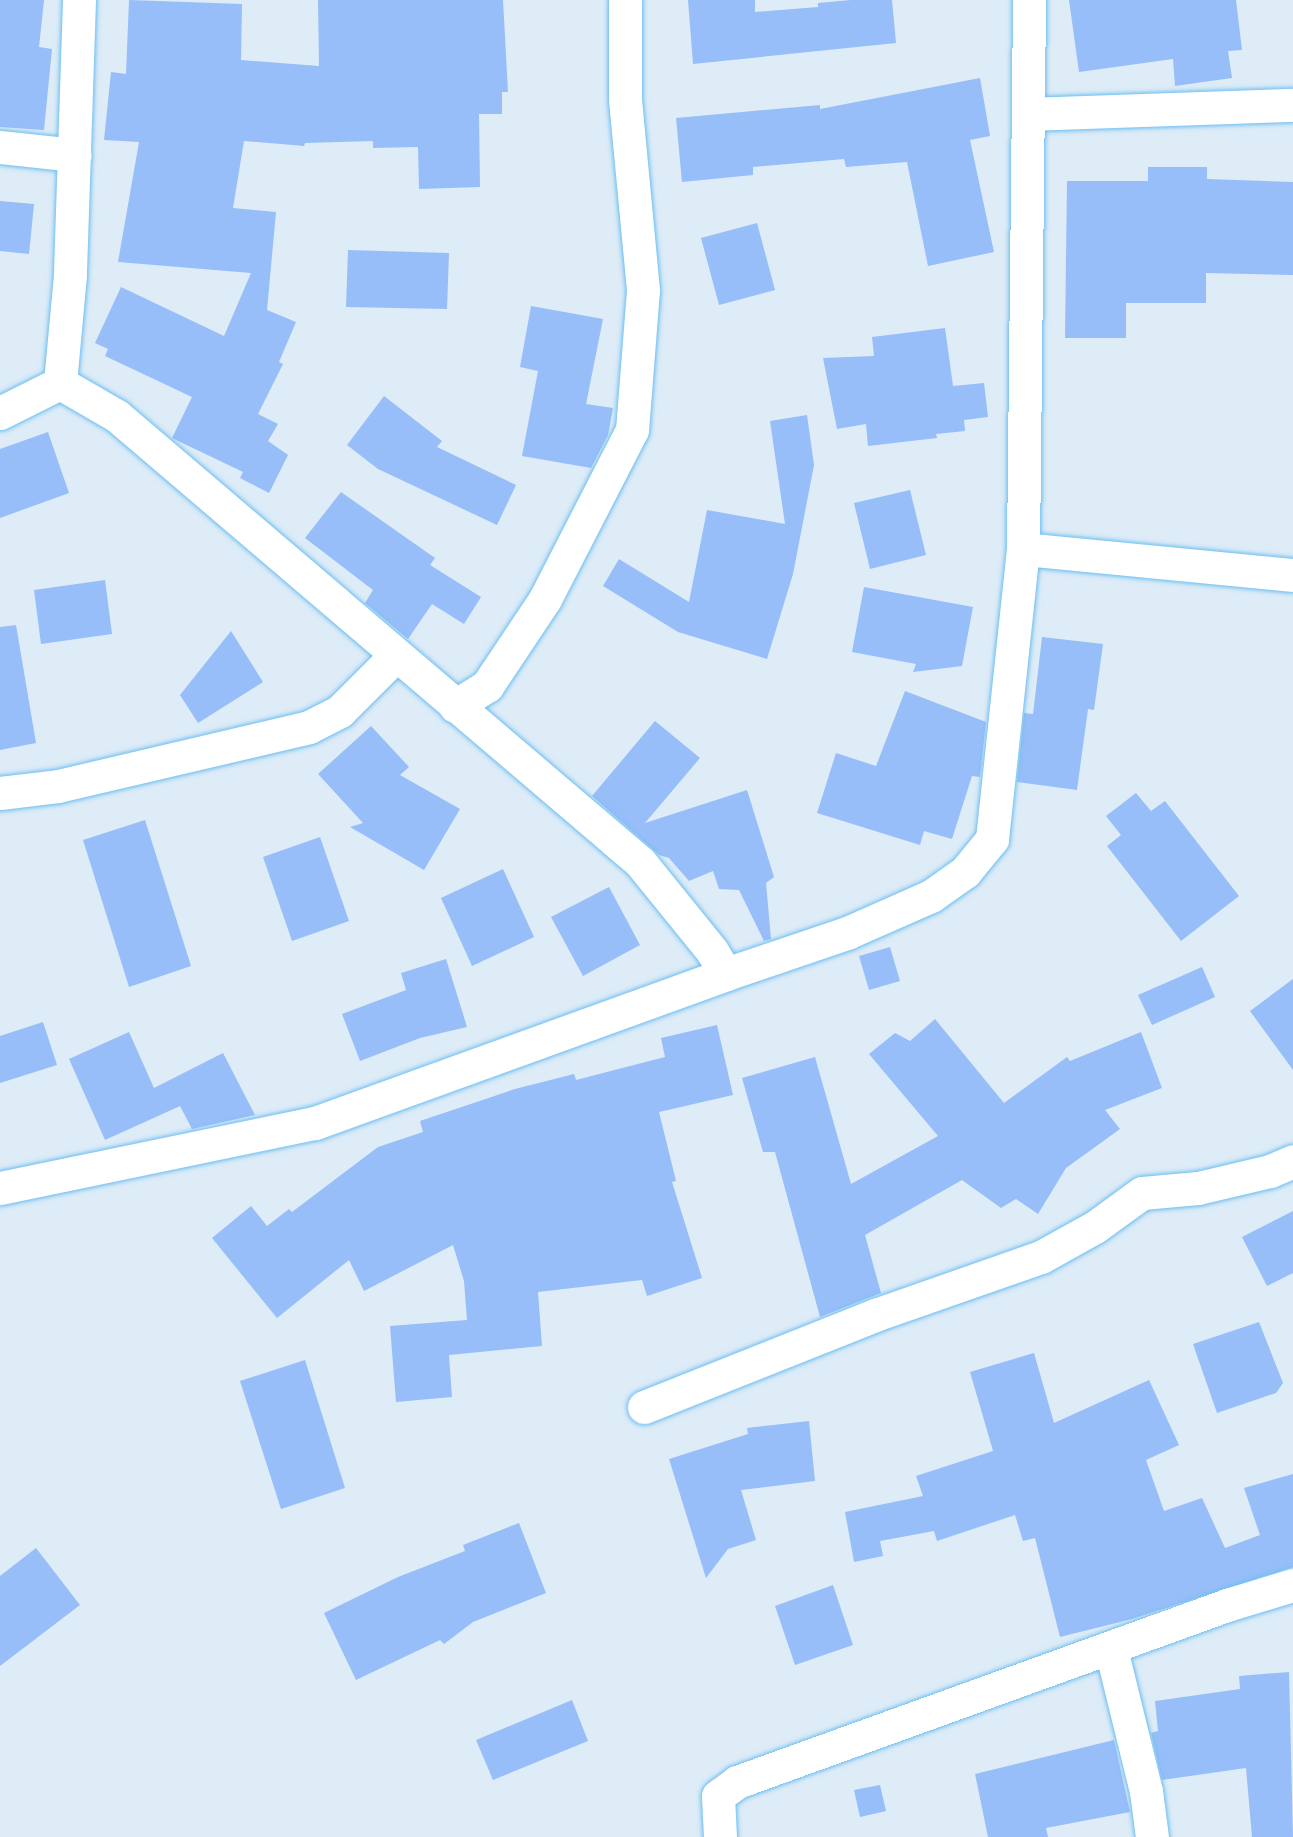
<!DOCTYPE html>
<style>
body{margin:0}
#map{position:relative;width:1293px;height:1837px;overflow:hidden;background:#ddecf7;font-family:"Alegreya Sans",sans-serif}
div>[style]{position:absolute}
.building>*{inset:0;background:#97bef8}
.roads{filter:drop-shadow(0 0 2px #6dbef1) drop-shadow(0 0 2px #6dbef1)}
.street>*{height:33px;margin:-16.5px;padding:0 16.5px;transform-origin:16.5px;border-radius:16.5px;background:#fff}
span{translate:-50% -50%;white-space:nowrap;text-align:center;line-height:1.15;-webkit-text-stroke:6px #ddecf7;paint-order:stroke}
</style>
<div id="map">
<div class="building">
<div style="clip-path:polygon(0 0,44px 0,39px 47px,52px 49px,44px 130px,0 127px)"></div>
<div style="clip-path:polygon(129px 0,242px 4px,241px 60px,319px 66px,318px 0,503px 0,508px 92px,502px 92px,502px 114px,479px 114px,480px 187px,419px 189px,418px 147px,373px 148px,373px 141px,305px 143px,304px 146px,244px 141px,233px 208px,276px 212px,267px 310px,296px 322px,279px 362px,283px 364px,258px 414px,278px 424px,268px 441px,288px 455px,269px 493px,240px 478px,243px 472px,172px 438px,192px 397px,105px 356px,108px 349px,95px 343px,121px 287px,224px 336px,251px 273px,118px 262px,139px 142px,104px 140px,111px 72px,126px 74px)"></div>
<div style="clip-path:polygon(688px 0,755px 0,755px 12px,818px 7px,818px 3px,851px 0,892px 0,896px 43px,693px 64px)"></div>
<div style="clip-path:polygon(1069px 0,1236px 0,1242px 50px,1228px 51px,1232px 78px,1175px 86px,1173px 59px,1079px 72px)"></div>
<div style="clip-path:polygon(980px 78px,990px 136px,970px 140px,994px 252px,928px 266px,907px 162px,846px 167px,844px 159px,753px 167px,753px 175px,682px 182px,676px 118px,820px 105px,820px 109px)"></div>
<div style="clip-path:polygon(1148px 167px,1207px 167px,1207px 179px,1293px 182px,1293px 275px,1206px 273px,1206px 303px,1126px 303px,1126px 338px,1065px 338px,1067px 181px,1148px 181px)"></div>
<div style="clip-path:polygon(0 201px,34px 204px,29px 254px,0 251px)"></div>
<div style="clip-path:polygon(757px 223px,775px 290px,719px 305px,701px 238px)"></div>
<div style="clip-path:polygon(348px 250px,449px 253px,447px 309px,346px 307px)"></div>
<div style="clip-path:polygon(531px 306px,603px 319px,586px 404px,613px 408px,608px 435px,591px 468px,522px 456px,538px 371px,520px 367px)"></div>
<div style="clip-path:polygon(945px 328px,953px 386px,984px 383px,988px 417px,964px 420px,965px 431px,936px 434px,937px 438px,868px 446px,866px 424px,837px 429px,823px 358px,874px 356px,872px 337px)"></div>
<div style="clip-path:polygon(384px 396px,442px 441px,437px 447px,516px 485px,497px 525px,378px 469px,347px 445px)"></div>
<div style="clip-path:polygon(807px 415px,814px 465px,793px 574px,767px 659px,678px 632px,603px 586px,619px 559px,689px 602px,707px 510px,785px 524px,770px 421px)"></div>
<div style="clip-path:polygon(48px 432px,69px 493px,0 518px,0 449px)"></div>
<div style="clip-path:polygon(910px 490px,926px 555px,870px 569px,854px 503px)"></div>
<div style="clip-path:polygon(341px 492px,435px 558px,430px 565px,481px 597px,464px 624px,432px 604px,408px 639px,365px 603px,373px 590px,305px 538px)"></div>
<div style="clip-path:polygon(105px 580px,112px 634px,41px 644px,34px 590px)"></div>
<div style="clip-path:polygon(864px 587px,973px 607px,962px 666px,913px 672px,916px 664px,852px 652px)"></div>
<div style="clip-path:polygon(16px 625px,36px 743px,0 750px,0 627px)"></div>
<div style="clip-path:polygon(231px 631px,263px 682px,198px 723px,180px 695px)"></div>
<div style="clip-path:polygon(1042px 637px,1103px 644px,1094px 710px,1088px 709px,1077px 790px,1017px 782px,1024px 713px,1033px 714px)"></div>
<div style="clip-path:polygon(905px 691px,986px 722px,980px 777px,972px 776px,952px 839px,924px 831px,920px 845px,817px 813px,836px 753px,876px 766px)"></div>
<div style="clip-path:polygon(655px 721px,700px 758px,645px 823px,747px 790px,774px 877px,766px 883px,771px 939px,764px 941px,739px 890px,719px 889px,713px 871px,689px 881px,669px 858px,659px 855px,592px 796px)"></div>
<div style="clip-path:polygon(371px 726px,409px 767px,400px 775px,460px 809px,424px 870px,350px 827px,363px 823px,318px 774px)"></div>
<div style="clip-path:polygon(1136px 793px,1151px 811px,1165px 801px,1239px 896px,1181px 941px,1107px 846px,1121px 835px,1106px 816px)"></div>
<div style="clip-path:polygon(145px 820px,191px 966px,129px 987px,83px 840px)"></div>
<div style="clip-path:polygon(320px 837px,349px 921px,292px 941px,263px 857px)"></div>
<div style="clip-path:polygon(503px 869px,534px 937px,472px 966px,441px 898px)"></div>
<div style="clip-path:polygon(609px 887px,640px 945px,583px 976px,551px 917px)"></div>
<div style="clip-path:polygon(890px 947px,900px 981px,869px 990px,859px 956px)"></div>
<div style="clip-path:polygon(446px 959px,467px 1027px,420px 1038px,360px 1061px,342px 1014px,406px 990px,401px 973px)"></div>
<div style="clip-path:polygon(1202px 967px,1215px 997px,1152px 1025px,1138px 995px)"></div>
<div style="clip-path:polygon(1293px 979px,1293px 1070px,1250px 1011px)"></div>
<div style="clip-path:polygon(935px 1019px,1004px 1103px,1067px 1057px,1070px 1061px,1141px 1032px,1162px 1088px,1105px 1110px,1120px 1129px,1066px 1168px,1038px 1214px,1016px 1199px,1001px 1208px,962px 1180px,865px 1235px,881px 1293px,820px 1317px,775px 1152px,763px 1152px,742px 1078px,815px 1057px,851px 1184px,938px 1136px,869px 1054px,895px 1033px,910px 1041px)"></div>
<div style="clip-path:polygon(43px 1022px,57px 1065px,0 1083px,0 1036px)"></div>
<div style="clip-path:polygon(717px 1025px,733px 1095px,659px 1112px,676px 1181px,672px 1182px,702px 1278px,647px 1296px,642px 1280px,538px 1292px,542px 1346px,449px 1355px,452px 1397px,396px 1402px,390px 1326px,467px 1320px,464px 1281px,453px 1245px,364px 1291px,349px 1260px,277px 1318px,212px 1238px,251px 1206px,267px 1226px,289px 1209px,292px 1212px,378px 1147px,423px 1132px,420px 1121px,515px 1089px,574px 1074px,576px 1080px,665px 1057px,661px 1038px)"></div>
<div style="clip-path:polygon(129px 1032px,154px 1088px,223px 1053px,255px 1115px,192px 1129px,180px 1106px,105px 1140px,69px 1059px)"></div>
<div style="clip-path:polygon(1293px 1211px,1293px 1273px,1267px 1286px,1242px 1237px)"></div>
<div style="clip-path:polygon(1259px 1322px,1283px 1383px,1276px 1393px,1217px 1413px,1193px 1344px)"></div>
<div style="clip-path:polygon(1034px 1353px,1054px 1423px,1149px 1380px,1179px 1445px,1146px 1460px,1164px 1511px,1202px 1498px,1225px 1548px,1260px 1535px,1244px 1488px,1293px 1474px,1293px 1567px,1132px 1619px,1060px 1637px,1035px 1538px,1023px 1541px,1015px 1515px,937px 1541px,934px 1531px,880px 1541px,883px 1556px,854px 1562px,845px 1512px,923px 1496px,916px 1476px,993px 1451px,970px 1372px)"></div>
<div style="clip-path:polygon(305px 1360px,345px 1488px,281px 1509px,240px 1381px)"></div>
<div style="clip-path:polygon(809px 1421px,815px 1481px,741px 1490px,756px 1540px,728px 1549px,706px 1578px,669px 1459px,748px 1434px,747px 1428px)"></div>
<div style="clip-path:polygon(519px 1523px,546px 1593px,473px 1622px,444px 1644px,440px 1640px,356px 1680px,324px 1613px,398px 1577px,465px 1551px,463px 1545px)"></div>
<div style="clip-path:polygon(36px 1548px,80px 1605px,0 1666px,0 1576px)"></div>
<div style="clip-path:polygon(833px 1585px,853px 1645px,795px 1665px,775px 1606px)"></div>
<div style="clip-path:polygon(1289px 1672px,1293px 1837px,1252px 1837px,1246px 1768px,1162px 1780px,1151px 1733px,1158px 1731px,1155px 1701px,1240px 1689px,1239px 1676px)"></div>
<div style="clip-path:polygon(572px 1700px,588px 1741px,493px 1780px,476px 1740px)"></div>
<div style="clip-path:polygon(1114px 1740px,1130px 1812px,1046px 1828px,1048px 1837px,988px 1837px,975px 1774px)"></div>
<div style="clip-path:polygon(880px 1785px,886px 1811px,860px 1817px,854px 1790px)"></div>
</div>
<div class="roads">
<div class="street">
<div style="left:79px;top:0;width:275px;rotate:91.9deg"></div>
<div style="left:70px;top:275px;width:108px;rotate:95.3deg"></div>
<div style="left:60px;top:383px;width:66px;rotate:30.1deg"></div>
<div style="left:117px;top:416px;width:687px;rotate:40.46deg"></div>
<div style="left:640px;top:862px;width:114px;rotate:51deg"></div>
<div style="left:712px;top:951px;width:27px;rotate:59deg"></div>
<div style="left:726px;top:974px;width:128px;rotate:-18.7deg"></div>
<div style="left:847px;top:933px;width:92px;rotate:-23.8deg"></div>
<div style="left:931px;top:896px;width:42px;rotate:-35.2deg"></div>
<div style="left:965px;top:872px;width:43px;rotate:-50.7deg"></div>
<div style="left:992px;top:839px;width:292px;rotate:-83.9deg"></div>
<div style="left:1023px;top:549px;width:549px;rotate:-89.37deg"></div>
<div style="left:1029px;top:114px;width:264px;rotate:-2deg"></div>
<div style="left:0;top:147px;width:75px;rotate:6.1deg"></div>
<div style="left:0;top:413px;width:67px;rotate:-26.6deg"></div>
<div style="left:1023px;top:549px;width:271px;rotate:5.5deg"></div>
<div style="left:455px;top:706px;width:38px;rotate:-32deg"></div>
<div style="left:487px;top:686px;width:105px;rotate:-56.3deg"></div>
<div style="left:545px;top:599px;width:190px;rotate:-62.8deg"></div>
<div style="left:632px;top:430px;width:140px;rotate:-85.5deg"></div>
<div style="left:643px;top:290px;width:192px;rotate:-95.4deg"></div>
<div style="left:625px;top:99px;width:99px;rotate:-90deg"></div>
<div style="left:0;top:793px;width:58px;rotate:-6.9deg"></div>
<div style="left:58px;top:786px;width:258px;rotate:-13.2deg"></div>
<div style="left:309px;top:727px;width:35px;rotate:-27deg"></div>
<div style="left:340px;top:711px;width:79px;rotate:-45deg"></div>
<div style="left:0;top:1188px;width:322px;rotate:-11.7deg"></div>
<div style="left:315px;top:1123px;width:437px;rotate:-19.9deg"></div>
<div style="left:644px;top:1407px;width:249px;rotate:-21.7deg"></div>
<div style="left:875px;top:1315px;width:176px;rotate:-19.3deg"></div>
<div style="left:1041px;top:1257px;width:62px;rotate:-29.1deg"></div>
<div style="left:1095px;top:1227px;width:58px;rotate:-35.9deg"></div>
<div style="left:1142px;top:1193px;width:56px;rotate:-5.1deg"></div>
<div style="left:1198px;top:1188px;width:74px;rotate:-13.3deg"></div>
<div style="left:1270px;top:1171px;width:25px;rotate:-23deg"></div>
<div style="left:1111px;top:1649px;width:146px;rotate:76.2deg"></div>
<div style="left:1146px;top:1791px;width:46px;rotate:82.6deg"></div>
<div style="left:720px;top:1837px;width:41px;rotate:-92.8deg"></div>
<div style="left:718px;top:1796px;width:24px;rotate:-36deg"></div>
<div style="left:737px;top:1782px;width:521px;rotate:-19.86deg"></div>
<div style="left:1227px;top:1605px;width:69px;rotate:-16.9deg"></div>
</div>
</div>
</div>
